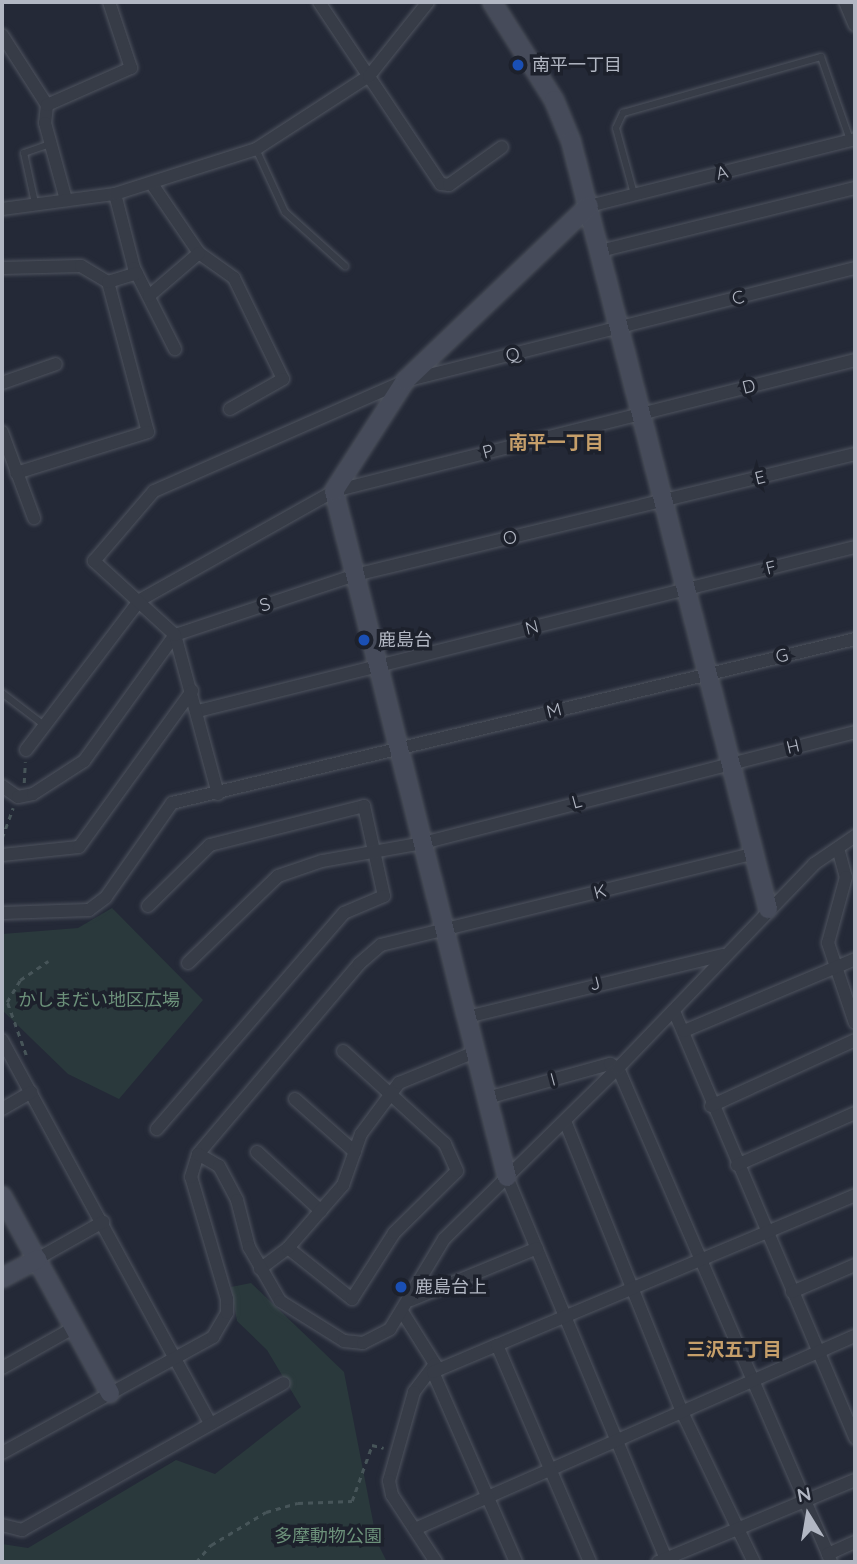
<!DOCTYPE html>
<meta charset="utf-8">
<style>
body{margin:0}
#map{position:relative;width:857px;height:1564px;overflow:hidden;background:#242937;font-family:Quicksand,"Noto Sans JP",sans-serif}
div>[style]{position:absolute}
.green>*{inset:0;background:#2a393c}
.path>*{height:2.5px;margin-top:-1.25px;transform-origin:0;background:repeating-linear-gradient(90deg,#475559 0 5px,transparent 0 10px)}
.roads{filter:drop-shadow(0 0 2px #4f545f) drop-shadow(0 0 2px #4f545f)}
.lane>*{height:6px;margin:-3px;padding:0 3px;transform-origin:3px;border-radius:3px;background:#373c47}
.street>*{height:12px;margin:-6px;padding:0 6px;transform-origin:6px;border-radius:6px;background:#373c47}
.secondary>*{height:18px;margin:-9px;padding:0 9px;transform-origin:9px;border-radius:9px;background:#464b5a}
.dots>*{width:19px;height:19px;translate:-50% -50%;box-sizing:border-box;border:4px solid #1d212c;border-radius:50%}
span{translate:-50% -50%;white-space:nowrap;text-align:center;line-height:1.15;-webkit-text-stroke:7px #1d212c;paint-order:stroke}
.poi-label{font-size:18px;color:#b2b7c3}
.left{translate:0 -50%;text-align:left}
.street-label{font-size:18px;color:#b2b7c3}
.park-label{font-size:18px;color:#6c917a}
.neighbourhood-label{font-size:19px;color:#c69f6a;font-weight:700}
.frame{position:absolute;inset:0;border:4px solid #b2b7c3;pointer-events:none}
.north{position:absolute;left:773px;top:1480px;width:70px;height:70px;-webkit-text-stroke:5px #1d212c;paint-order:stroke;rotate:349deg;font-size:19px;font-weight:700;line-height:28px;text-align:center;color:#b2b7c3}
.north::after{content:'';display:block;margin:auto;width:24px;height:32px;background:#b2b7c3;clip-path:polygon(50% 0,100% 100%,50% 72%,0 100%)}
</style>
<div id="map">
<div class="green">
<div style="clip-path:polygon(112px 908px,203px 1000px,119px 1099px,68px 1074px,2px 1010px,2px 934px,78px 928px)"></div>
<div style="clip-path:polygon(251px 1283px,344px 1372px,377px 1542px,387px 1562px,2px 1562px,2px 1544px,28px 1548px,176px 1460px,215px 1474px,301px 1407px,267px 1350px,237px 1321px,231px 1287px)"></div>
</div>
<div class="path">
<div style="left:24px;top:783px;width:21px;rotate:-87deg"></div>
<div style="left:2px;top:838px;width:32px;rotate:-70deg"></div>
<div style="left:26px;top:1055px;width:56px;rotate:-109.7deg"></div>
<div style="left:7px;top:1002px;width:26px;rotate:-59deg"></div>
<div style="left:20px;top:980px;width:34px;rotate:-34deg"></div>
<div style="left:196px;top:1562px;width:23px;rotate:-49deg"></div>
<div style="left:211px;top:1545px;width:64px;rotate:-31deg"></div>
<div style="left:266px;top:1512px;width:33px;rotate:-16deg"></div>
<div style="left:298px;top:1503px;width:54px;rotate:-2.1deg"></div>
<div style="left:352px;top:1501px;width:59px;rotate:-70.3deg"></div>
<div style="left:372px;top:1445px;width:12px;rotate:14deg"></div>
</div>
<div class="roads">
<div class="lane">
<div style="left:256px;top:149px;width:69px;rotate:65.3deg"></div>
<div style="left:285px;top:212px;width:81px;rotate:42deg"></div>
<div style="left:634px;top:194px;width:68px;rotate:-105.3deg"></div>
<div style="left:616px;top:128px;width:17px;rotate:-65deg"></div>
<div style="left:623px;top:113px;width:206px;rotate:-15.8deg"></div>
<div style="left:821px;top:57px;width:88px;rotate:70.7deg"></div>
<div style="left:35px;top:203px;width:51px;rotate:-102.4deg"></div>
<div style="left:24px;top:153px;width:28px;rotate:-19deg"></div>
<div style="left:2px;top:693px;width:53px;rotate:37.3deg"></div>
</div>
<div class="street">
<div style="left:319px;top:2px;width:219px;rotate:56.2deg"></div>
<div style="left:441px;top:184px;width:8px;rotate:7deg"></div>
<div style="left:449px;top:185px;width:65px;rotate:-35.6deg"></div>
<div style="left:845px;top:2px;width:25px;rotate:67deg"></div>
<div style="left:2px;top:35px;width:83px;rotate:57.3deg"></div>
<div style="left:47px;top:105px;width:18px;rotate:96deg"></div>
<div style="left:45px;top:123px;width:80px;rotate:74.7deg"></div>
<div style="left:47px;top:105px;width:92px;rotate:-23.8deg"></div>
<div style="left:131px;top:68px;width:70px;rotate:-108.4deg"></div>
<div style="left:152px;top:184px;width:83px;rotate:55.7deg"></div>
<div style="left:199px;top:253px;width:43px;rotate:35.5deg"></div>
<div style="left:234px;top:278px;width:112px;rotate:64.1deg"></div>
<div style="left:283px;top:379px;width:61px;rotate:150.5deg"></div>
<div style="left:115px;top:194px;width:76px;rotate:75.6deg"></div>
<div style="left:134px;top:268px;width:91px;rotate:63.2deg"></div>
<div style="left:589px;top:206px;width:274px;rotate:-14.1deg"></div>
<div style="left:2px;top:209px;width:114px;rotate:-7.6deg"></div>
<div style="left:115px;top:194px;width:148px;rotate:-17.7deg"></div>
<div style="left:256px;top:149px;width:135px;rotate:-32.9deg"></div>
<div style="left:369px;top:76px;width:95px;rotate:-51.4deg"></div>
<div style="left:600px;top:251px;width:263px;rotate:-13.9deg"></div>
<div style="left:2px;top:268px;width:79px;rotate:-1.5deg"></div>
<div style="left:81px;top:266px;width:31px;rotate:31deg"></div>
<div style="left:108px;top:282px;width:155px;rotate:75.1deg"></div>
<div style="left:148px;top:432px;width:138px;rotate:162.7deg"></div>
<div style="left:108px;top:282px;width:30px;rotate:-17deg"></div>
<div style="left:149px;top:296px;width:66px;rotate:-40.7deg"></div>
<div style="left:2px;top:383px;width:57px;rotate:-19.4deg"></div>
<div style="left:2px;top:432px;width:92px;rotate:69.6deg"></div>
<div style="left:175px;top:635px;width:190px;rotate:-18.4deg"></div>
<div style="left:355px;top:575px;width:514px;rotate:-13.6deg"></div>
<div style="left:198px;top:711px;width:677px;rotate:-14.02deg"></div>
<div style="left:26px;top:750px;width:188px;rotate:-52.8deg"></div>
<div style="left:140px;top:600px;width:223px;rotate:-29.3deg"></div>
<div style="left:334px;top:491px;width:537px;rotate:-14.11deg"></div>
<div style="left:2px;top:786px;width:19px;rotate:35deg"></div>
<div style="left:18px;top:797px;width:15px;rotate:-11deg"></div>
<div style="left:33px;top:794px;width:61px;rotate:-32.9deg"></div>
<div style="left:84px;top:761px;width:155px;rotate:-54.2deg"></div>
<div style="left:218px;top:794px;width:165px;rotate:-105.1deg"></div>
<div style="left:175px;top:635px;width:110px;rotate:-137.6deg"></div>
<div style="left:94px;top:561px;width:92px;rotate:-49.4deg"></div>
<div style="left:154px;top:491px;width:274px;rotate:-23.7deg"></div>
<div style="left:405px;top:381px;width:464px;rotate:-14.1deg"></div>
<div style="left:838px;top:848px;width:30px;rotate:75deg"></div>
<div style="left:846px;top:877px;width:68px;rotate:105.3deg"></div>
<div style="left:828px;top:943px;width:84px;rotate:71.4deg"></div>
<div style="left:2px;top:855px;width:77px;rotate:-5.9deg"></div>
<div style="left:79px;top:847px;width:193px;rotate:-54.1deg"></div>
<div style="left:148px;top:906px;width:87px;rotate:-44.5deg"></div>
<div style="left:210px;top:845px;width:159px;rotate:-14.2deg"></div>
<div style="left:364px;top:806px;width:92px;rotate:77.5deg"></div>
<div style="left:384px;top:896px;width:43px;rotate:157deg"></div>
<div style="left:344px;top:913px;width:286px;rotate:130.9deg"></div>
<div style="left:2px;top:913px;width:87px;rotate:-2deg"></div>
<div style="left:89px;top:910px;width:21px;rotate:-37deg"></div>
<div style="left:106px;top:897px;width:115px;rotate:-54.9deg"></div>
<div style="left:172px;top:803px;width:702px;rotate:-13.5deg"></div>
<div style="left:188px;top:963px;width:125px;rotate:-44deg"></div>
<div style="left:278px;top:876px;width:46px;rotate:-18.8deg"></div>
<div style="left:322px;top:861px;width:103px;rotate:-10.1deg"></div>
<div style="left:423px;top:843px;width:446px;rotate:-14.4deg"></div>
<div style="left:674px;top:1011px;width:464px;rotate:67deg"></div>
<div style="left:467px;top:1017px;width:264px;rotate:-13.6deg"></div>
<div style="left:684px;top:1031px;width:186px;rotate:-22.8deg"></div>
<div style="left:2px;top:1040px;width:436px;rotate:61.5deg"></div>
<div style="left:487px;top:1098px;width:128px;rotate:-15.5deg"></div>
<div style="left:610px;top:1064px;width:9px;rotate:27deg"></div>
<div style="left:618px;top:1068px;width:529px;rotate:66.63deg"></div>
<div style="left:295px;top:1099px;width:80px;rotate:41.5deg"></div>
<div style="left:711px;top:1106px;width:158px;rotate:-24.6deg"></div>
<div style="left:2px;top:1109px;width:34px;rotate:-30deg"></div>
<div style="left:565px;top:1121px;width:314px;rotate:68.1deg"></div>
<div style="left:682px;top:1412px;width:166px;rotate:64.4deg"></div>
<div style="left:257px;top:1152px;width:87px;rotate:42.7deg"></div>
<div style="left:198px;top:1154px;width:249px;rotate:-49.7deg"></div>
<div style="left:359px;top:964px;width:29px;rotate:-41deg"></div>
<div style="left:381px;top:945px;width:385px;rotate:-13.8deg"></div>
<div style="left:737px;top:1165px;width:129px;rotate:-23.8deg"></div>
<div style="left:507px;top:1177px;width:417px;rotate:67.4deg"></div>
<div style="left:288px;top:1248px;width:82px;rotate:38.6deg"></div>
<div style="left:352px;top:1299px;width:78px;rotate:-57.5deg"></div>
<div style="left:394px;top:1233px;width:88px;rotate:-44.5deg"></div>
<div style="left:457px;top:1171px;width:30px;rotate:-114deg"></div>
<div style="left:445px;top:1144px;width:138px;rotate:-137.6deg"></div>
<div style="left:37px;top:1259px;width:76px;rotate:-29.3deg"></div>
<div style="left:260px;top:1269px;width:35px;rotate:-37deg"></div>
<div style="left:288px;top:1248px;width:84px;rotate:-48.9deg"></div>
<div style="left:343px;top:1185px;width:54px;rotate:-70.6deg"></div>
<div style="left:361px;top:1134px;width:64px;rotate:-53.3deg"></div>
<div style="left:399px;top:1083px;width:82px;rotate:-22.2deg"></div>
<div style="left:792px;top:1292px;width:69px;rotate:-23.2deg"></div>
<div style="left:411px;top:1300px;width:136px;rotate:-22.4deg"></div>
<div style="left:403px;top:1313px;width:60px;rotate:57.9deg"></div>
<div style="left:435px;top:1364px;width:35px;rotate:127deg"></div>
<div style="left:414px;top:1392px;width:92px;rotate:105.7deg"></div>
<div style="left:389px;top:1481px;width:14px;rotate:78deg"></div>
<div style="left:392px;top:1495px;width:80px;rotate:56.7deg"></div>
<div style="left:497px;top:1345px;width:388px;rotate:-22.7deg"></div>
<div style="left:2px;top:1368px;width:84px;rotate:-29.3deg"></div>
<div style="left:2px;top:1453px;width:241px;rotate:-28.8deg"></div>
<div style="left:213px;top:1337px;width:28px;rotate:-60deg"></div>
<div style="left:227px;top:1313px;width:14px;rotate:-90deg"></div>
<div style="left:227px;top:1299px;width:127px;rotate:-106.4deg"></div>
<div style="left:191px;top:1177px;width:24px;rotate:-73deg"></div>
<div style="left:198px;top:1154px;width:24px;rotate:30deg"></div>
<div style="left:219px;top:1166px;width:38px;rotate:62deg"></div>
<div style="left:237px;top:1200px;width:49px;rotate:75.7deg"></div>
<div style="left:249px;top:1247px;width:62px;rotate:60.1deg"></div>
<div style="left:280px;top:1301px;width:75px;rotate:32deg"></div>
<div style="left:344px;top:1341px;width:19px;rotate:6deg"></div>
<div style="left:363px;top:1343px;width:30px;rotate:-27deg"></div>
<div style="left:390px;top:1329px;width:105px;rotate:-59deg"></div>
<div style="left:444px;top:1239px;width:244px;rotate:-44.5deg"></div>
<div style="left:618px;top:1068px;width:283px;rotate:-46.1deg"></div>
<div style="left:814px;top:864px;width:50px;rotate:-34.3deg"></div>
<div style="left:2px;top:1525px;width:21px;rotate:14deg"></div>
<div style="left:22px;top:1530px;width:300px;rotate:-29.3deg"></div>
<div style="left:415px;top:1529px;width:480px;rotate:-23.7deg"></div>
<div style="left:516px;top:1562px;width:207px;rotate:-113.6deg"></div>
<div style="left:433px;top:1372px;width:69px;rotate:-22.9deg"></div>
<div style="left:497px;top:1345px;width:236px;rotate:66.8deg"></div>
<div style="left:658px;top:1562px;width:213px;rotate:-22.6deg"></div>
<div style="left:831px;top:1562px;width:9px;rotate:-111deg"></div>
<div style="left:828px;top:1554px;width:30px;rotate:-24deg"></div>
</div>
<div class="secondary">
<div style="left:492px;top:2px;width:116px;rotate:57.7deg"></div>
<div style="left:554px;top:100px;width:44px;rotate:67.5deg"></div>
<div style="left:571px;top:141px;width:793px;rotate:75.61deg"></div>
<div style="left:507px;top:1177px;width:707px;rotate:-104.15deg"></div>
<div style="left:334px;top:491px;width:131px;rotate:-57.2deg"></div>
<div style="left:405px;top:381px;width:254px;rotate:-43.6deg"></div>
<div style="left:2px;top:1196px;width:225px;rotate:61.3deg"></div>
<div style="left:2px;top:1278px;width:40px;rotate:-28deg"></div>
</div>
</div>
<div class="dots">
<div style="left:518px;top:65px;background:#1a4fb4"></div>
<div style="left:364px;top:640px;background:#1a4fb4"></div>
<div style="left:401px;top:1287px;background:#1a4fb4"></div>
</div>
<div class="poi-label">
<span class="left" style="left:532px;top:65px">南平一丁目</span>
<span class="left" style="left:378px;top:640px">鹿島台</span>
<span class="left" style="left:415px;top:1287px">鹿島台上</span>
</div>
<div class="street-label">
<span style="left:722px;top:173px;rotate:-14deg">A</span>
<span style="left:738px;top:298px;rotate:-14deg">C</span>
<span style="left:513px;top:355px;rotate:-14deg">Q</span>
<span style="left:749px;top:387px;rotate:-14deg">D</span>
<span style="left:488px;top:452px;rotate:-14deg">P</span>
<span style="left:760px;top:478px;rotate:-14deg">E</span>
<span style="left:510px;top:538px;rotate:-14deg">O</span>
<span style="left:771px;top:568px;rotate:-14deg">F</span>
<span style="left:265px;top:605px;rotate:-18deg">S</span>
<span style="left:532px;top:628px;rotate:-14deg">N</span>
<span style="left:782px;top:656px;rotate:-13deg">G</span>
<span style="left:554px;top:711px;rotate:-14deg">M</span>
<span style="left:793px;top:747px;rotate:-13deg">H</span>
<span style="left:577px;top:802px;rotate:-15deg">L</span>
<span style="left:600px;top:892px;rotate:-14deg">K</span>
<span style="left:595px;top:984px;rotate:-14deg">J</span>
<span style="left:553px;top:1080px;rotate:-15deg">I</span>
</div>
<div class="park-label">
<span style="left:99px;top:1000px">かしまだい地区広場</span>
<span style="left:328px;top:1536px">多摩動物公園</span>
</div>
<div class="neighbourhood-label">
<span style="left:556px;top:443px">南平一丁目</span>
<span style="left:734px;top:1350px">三沢五丁目</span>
</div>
<div class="frame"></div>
<div class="north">N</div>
</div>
